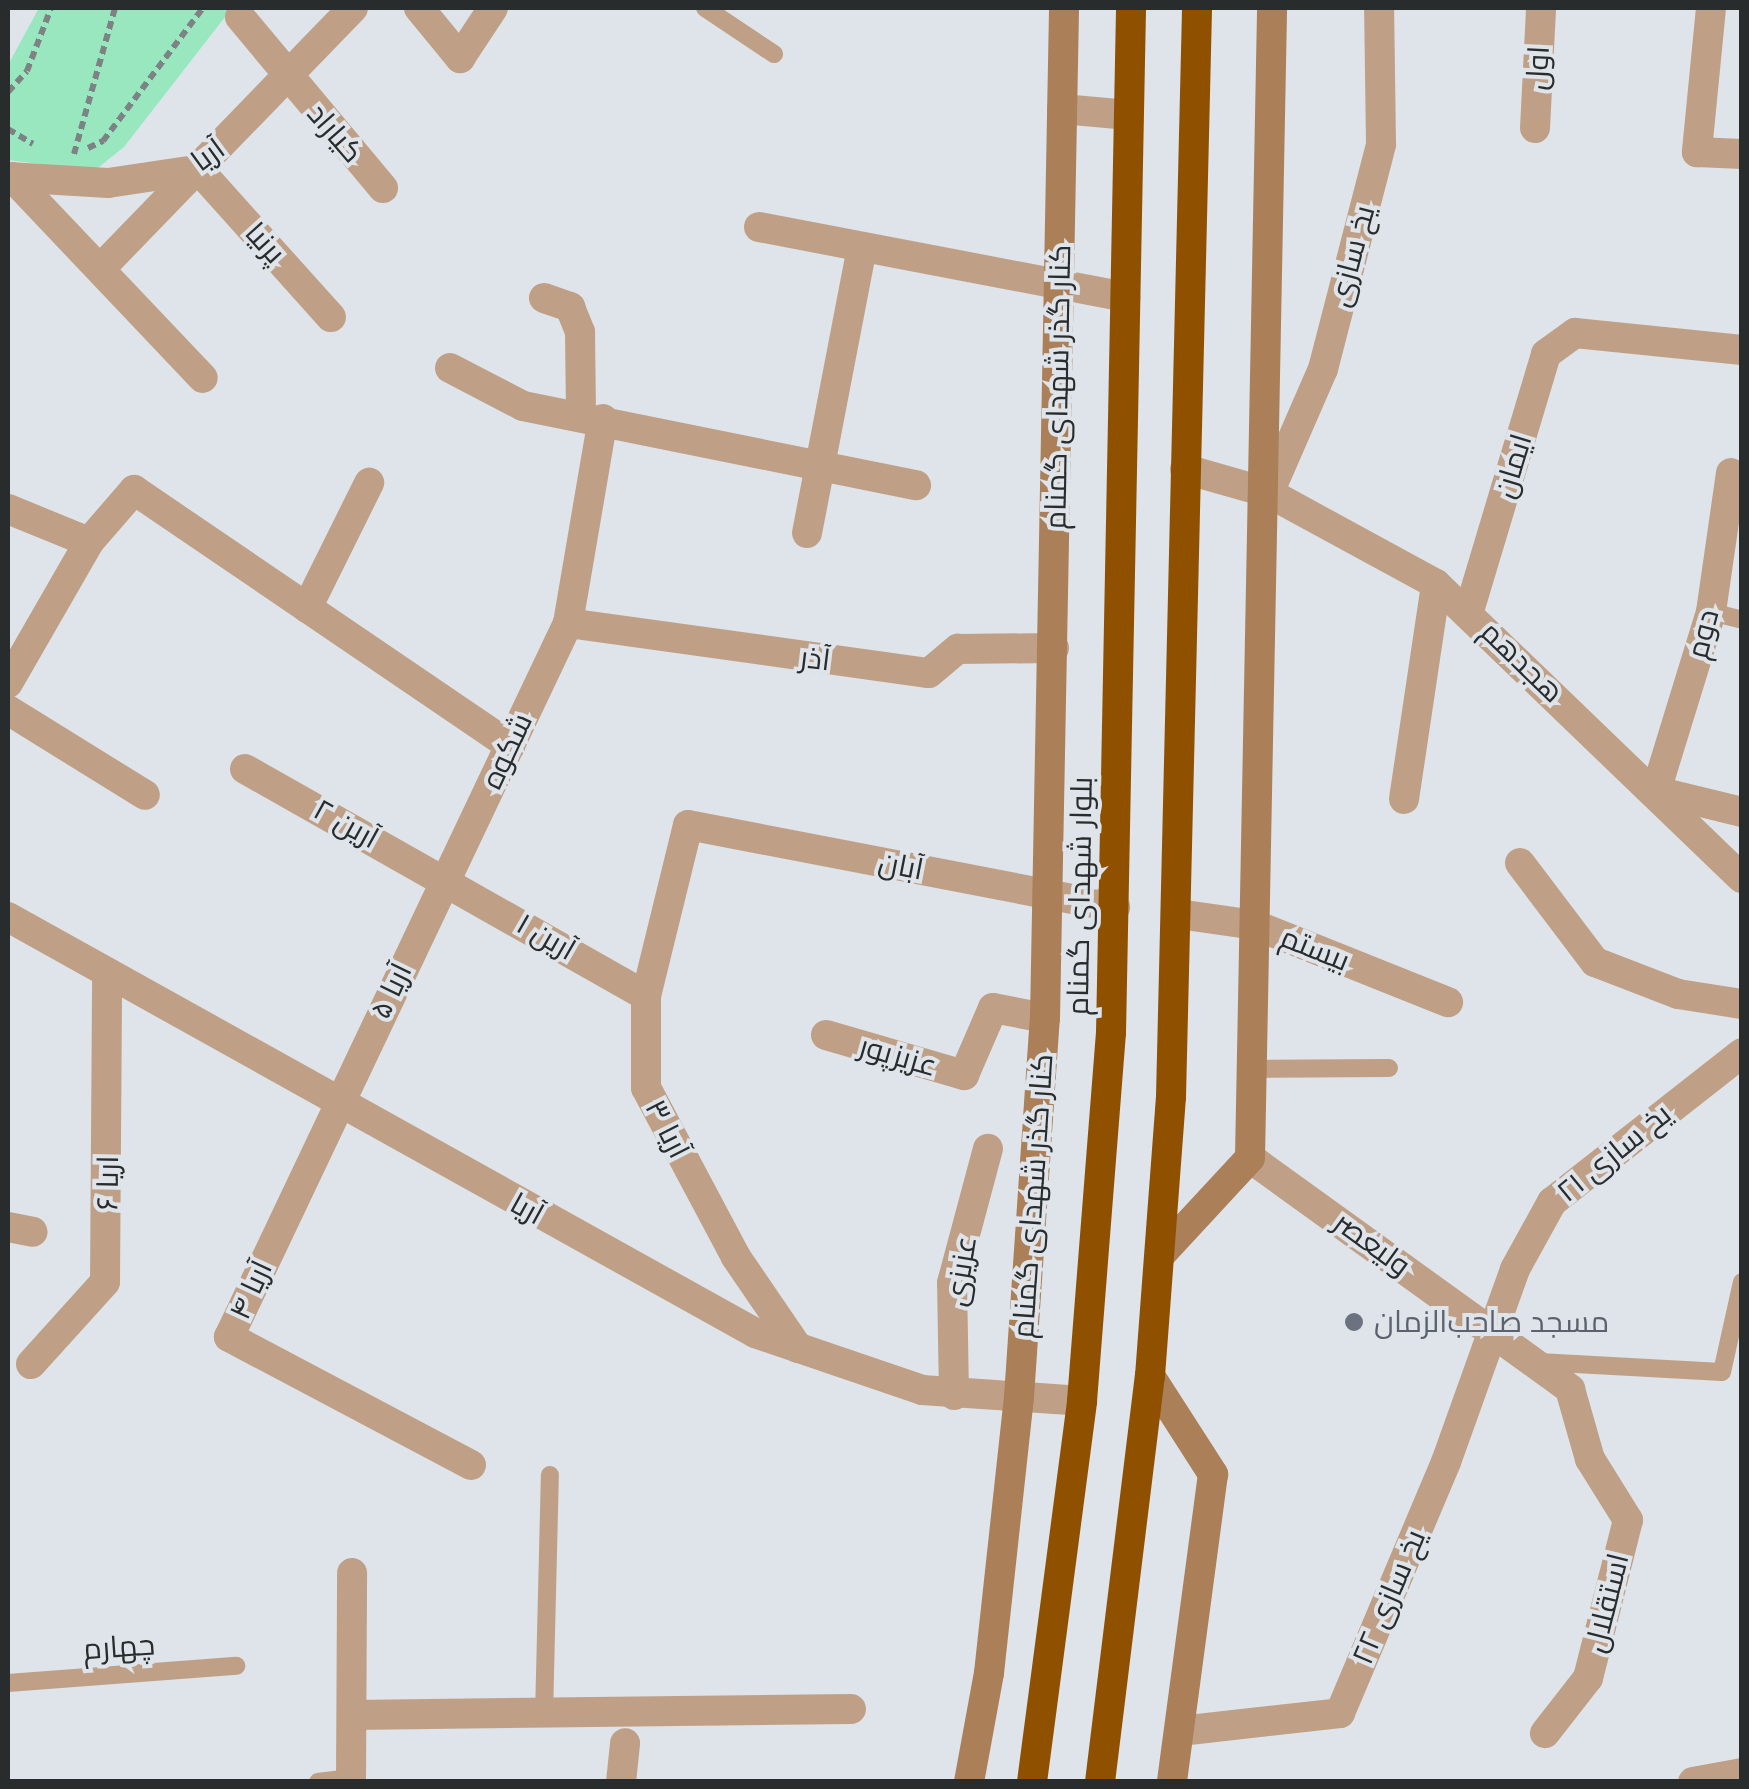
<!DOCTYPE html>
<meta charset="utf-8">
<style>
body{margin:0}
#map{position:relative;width:1749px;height:1789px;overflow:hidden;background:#dee4e9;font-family:Poppins,Cairo,sans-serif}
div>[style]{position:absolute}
.green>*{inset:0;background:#99e7bf}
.path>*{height:6px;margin-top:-3px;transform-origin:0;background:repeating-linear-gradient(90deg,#7d8285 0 8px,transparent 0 13px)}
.lane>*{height:18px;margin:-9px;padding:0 9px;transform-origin:9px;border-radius:9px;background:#bfa086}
.street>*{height:30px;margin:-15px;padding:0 15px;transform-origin:15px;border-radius:15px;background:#bfa086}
.secondary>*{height:30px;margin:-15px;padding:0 15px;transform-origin:15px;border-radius:15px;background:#ab7f57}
.highway>*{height:30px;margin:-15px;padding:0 15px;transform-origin:15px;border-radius:15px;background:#8f5100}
.dots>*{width:28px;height:28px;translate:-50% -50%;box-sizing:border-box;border:5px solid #dee4e9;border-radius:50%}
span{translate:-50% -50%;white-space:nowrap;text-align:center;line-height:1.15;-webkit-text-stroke:8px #dee4e9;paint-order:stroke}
.street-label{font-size:30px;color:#292c2d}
.worship-label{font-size:30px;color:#5b616d}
.left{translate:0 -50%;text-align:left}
.frame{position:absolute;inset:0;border:10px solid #292c2d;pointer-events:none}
</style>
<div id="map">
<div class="green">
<div style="clip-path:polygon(39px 8px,232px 8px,124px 147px,94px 171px,8px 160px,8px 65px)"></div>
</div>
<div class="path">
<div style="left:8px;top:92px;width:28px;rotate:-48deg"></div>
<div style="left:27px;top:71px;width:67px;rotate:-69.1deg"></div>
<div style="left:8px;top:129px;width:29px;rotate:31deg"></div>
<div style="left:88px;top:148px;width:17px;rotate:-25deg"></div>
<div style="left:103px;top:141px;width:166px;rotate:-53.1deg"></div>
<div style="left:74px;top:154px;width:152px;rotate:-74.3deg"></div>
</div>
<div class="lane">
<div style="left:705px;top:8px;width:83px;rotate:33.7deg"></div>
<div style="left:1711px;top:612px;width:32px;rotate:14deg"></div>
<div style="left:1252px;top:1069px;width:137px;rotate:-0.4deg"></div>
<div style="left:1539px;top:1362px;width:183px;rotate:3.1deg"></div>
<div style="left:1722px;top:1372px;width:92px;rotate:-77.5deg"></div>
<div style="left:8px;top:1683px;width:229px;rotate:-4.3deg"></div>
<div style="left:544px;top:1716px;width:241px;rotate:-88.6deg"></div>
<div style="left:318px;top:1782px;width:33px;rotate:-7deg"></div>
</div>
<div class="street">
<div style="left:419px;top:8px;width:65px;rotate:50.6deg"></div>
<div style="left:460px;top:58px;width:60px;rotate:-56.6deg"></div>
<div style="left:1711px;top:8px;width:145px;rotate:95.6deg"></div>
<div style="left:1697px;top:152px;width:45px;rotate:2.5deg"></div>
<div style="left:240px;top:17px;width:223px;rotate:50.1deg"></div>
<div style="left:1062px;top:109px;width:67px;rotate:5.1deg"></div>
<div style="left:1535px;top:128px;width:120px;rotate:-87.1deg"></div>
<div style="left:198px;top:169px;width:199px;rotate:48.1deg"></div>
<div style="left:8px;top:177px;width:100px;rotate:3.4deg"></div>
<div style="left:108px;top:183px;width:88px;rotate:-8.5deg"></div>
<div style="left:12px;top:177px;width:277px;rotate:46.5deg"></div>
<div style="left:759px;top:227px;width:373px;rotate:10.8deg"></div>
<div style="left:101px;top:268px;width:362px;rotate:-45.9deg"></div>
<div style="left:544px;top:298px;width:28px;rotate:19deg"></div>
<div style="left:570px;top:307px;width:27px;rotate:68deg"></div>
<div style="left:580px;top:332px;width:82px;rotate:89.3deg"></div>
<div style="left:450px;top:368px;width:82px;rotate:27.5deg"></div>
<div style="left:523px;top:406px;width:401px;rotate:11.4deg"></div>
<div style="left:1185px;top:469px;width:87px;rotate:15.9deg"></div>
<div style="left:1269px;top:493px;width:190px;rotate:28.6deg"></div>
<div style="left:1436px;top:584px;width:424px;rotate:43.9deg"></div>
<div style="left:1731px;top:473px;width:140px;rotate:98.2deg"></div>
<div style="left:1711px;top:612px;width:187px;rotate:107.1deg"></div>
<div style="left:1656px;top:791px;width:89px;rotate:13.7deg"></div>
<div style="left:1269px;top:493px;width:135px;rotate:-66.5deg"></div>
<div style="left:1323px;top:369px;width:232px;rotate:-75.5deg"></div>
<div style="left:1381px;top:144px;width:136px;rotate:-90.8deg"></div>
<div style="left:8px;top:509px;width:87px;rotate:22.2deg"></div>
<div style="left:807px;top:533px;width:291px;rotate:-79.1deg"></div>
<div style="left:307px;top:608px;width:140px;rotate:-63.6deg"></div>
<div style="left:1469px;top:611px;width:268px;rotate:-73.3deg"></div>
<div style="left:1546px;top:354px;width:36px;rotate:-36deg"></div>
<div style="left:1575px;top:333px;width:168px;rotate:5.8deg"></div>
<div style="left:568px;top:623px;width:364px;rotate:7.9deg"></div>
<div style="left:929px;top:673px;width:38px;rotate:-40deg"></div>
<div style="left:958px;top:649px;width:96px;rotate:-0.6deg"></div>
<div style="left:8px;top:683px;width:163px;rotate:-60.1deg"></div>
<div style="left:89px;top:542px;width:69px;rotate:-49.1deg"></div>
<div style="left:134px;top:490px;width:455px;rotate:34.2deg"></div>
<div style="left:8px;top:710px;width:161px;rotate:31.8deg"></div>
<div style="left:245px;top:769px;width:461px;rotate:29.5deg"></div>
<div style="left:1404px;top:799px;width:217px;rotate:-81.5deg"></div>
<div style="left:1520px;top:863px;width:124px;rotate:52.9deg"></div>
<div style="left:1595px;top:962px;width:89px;rotate:21.1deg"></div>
<div style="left:1678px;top:994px;width:65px;rotate:8.9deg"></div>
<div style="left:1178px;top:914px;width:78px;rotate:8.1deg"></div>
<div style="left:1255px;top:925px;width:208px;rotate:21.8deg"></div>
<div style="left:8px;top:917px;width:855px;rotate:29.11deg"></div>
<div style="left:755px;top:1333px;width:176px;rotate:18.8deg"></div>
<div style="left:922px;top:1390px;width:160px;rotate:3.9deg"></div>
<div style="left:826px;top:1035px;width:144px;rotate:16.2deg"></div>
<div style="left:964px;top:1075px;width:73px;rotate:-66.6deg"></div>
<div style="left:993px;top:1008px;width:53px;rotate:10.9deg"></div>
<div style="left:1250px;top:1158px;width:395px;rotate:35.8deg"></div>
<div style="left:1570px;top:1389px;width:73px;rotate:74.1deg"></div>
<div style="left:1590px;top:1459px;width:72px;rotate:58.1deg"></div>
<div style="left:1628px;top:1520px;width:163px;rotate:104.2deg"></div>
<div style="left:1588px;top:1678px;width:70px;rotate:128deg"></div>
<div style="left:8px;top:1227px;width:25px;rotate:11deg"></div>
<div style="left:798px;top:1348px;width:110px;rotate:-124.3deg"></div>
<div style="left:736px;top:1257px;width:191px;rotate:-118deg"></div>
<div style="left:646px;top:1088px;width:92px;rotate:-90deg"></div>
<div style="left:646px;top:996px;width:176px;rotate:-76.2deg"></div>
<div style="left:688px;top:825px;width:435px;rotate:10.9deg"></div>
<div style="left:31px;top:1364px;width:110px;rotate:-47.9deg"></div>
<div style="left:105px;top:1282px;width:308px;rotate:-89.6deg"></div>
<div style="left:954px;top:1395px;width:112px;rotate:-91deg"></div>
<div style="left:952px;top:1283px;width:139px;rotate:-75deg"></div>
<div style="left:471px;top:1465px;width:274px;rotate:-152.1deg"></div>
<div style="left:229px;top:1337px;width:790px;rotate:-64.6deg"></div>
<div style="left:568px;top:623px;width:207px;rotate:-80.3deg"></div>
<div style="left:352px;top:1715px;width:499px;rotate:-0.7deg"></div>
<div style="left:1180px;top:1731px;width:161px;rotate:-6.4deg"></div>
<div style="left:1340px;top:1713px;width:272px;rotate:-67.1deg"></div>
<div style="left:1446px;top:1462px;width:205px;rotate:-70.3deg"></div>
<div style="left:1515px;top:1269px;width:77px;rotate:-61.1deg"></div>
<div style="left:1552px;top:1202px;width:241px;rotate:-38.1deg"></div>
<div style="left:351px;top:1782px;width:209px;rotate:-89.7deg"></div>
<div style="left:621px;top:1782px;width:39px;rotate:-84deg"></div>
<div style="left:1693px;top:1782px;width:50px;rotate:-10.4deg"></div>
</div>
<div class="secondary">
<div style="left:1162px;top:1253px;width:129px;rotate:-47.2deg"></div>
<div style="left:1250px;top:1158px;width:1150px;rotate:-88.9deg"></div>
<div style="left:1150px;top:1376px;width:117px;rotate:57.3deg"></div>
<div style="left:1213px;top:1474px;width:311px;rotate:97.6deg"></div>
<div style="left:969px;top:1782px;width:111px;rotate:-79.6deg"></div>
<div style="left:989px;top:1673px;width:278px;rotate:-83.8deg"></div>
<div style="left:1019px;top:1397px;width:380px;rotate:-86.1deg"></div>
<div style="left:1045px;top:1018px;width:1010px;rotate:-88.92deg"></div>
</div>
<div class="highway">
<div style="left:1032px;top:1782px;width:384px;rotate:-82.5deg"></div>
<div style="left:1082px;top:1401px;width:369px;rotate:-85.5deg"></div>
<div style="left:1111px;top:1033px;width:1025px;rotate:-88.88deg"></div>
<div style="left:1100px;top:1782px;width:409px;rotate:-83deg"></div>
<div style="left:1150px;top:1376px;width:280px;rotate:-85.7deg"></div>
<div style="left:1171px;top:1097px;width:1089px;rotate:-88.63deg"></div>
</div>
<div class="dots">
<div style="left:1354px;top:1322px;background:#6b7280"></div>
</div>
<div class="street-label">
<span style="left:1538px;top:68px;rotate:-87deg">اول</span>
<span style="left:335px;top:133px;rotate:49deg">کیاراد</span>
<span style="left:208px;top:155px;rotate:-36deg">آریا</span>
<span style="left:265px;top:243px;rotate:48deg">پرنیا</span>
<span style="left:1352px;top:256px;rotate:-75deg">یخ سازی</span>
<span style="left:1058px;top:387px;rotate:-89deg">کنار گذر شهدای گمنام</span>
<span style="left:1513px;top:466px;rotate:-73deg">ایمان</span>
<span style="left:1703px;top:634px;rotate:-75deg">دوم</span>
<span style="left:815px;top:659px;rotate:7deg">آذر</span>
<span style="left:1522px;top:662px;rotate:44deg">هجدهم</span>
<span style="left:507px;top:751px;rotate:-65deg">شکوه</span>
<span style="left:346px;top:824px;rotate:29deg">آرین ۲</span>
<span style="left:901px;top:866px;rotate:11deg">آبان</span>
<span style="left:1080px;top:896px;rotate:-89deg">بلوار شهدای گمنام</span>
<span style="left:546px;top:937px;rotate:30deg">آرین ۱</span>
<span style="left:1315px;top:949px;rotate:22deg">بیستم</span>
<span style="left:391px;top:991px;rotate:-64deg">آریا ۵</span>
<span style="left:898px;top:1056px;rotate:16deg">عزیزپور</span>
<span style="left:667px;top:1129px;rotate:63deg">آریا ۳</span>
<span style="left:1614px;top:1153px;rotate:-39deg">یخ سازی ۲۱</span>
<span style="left:108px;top:1183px;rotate:-89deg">اریا ۶</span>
<span style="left:1033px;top:1196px;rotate:-86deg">کنار گذر شهدای گمنام</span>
<span style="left:527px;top:1209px;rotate:29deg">آریا</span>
<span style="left:1372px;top:1244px;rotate:36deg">ولیعصر</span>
<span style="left:961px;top:1271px;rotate:-81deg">عزیزی</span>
<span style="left:251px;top:1290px;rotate:-65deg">آریا ۴</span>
<span style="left:1389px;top:1597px;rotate:-67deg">یخ سازی ۲۲</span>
<span style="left:1607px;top:1603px;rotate:-76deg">استقلال</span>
<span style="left:119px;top:1647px;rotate:-4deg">چهارم</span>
</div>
<div class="worship-label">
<span class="left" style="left:1374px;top:1322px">مسجد صاحب‌الزمان</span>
</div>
<div class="frame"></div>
</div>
